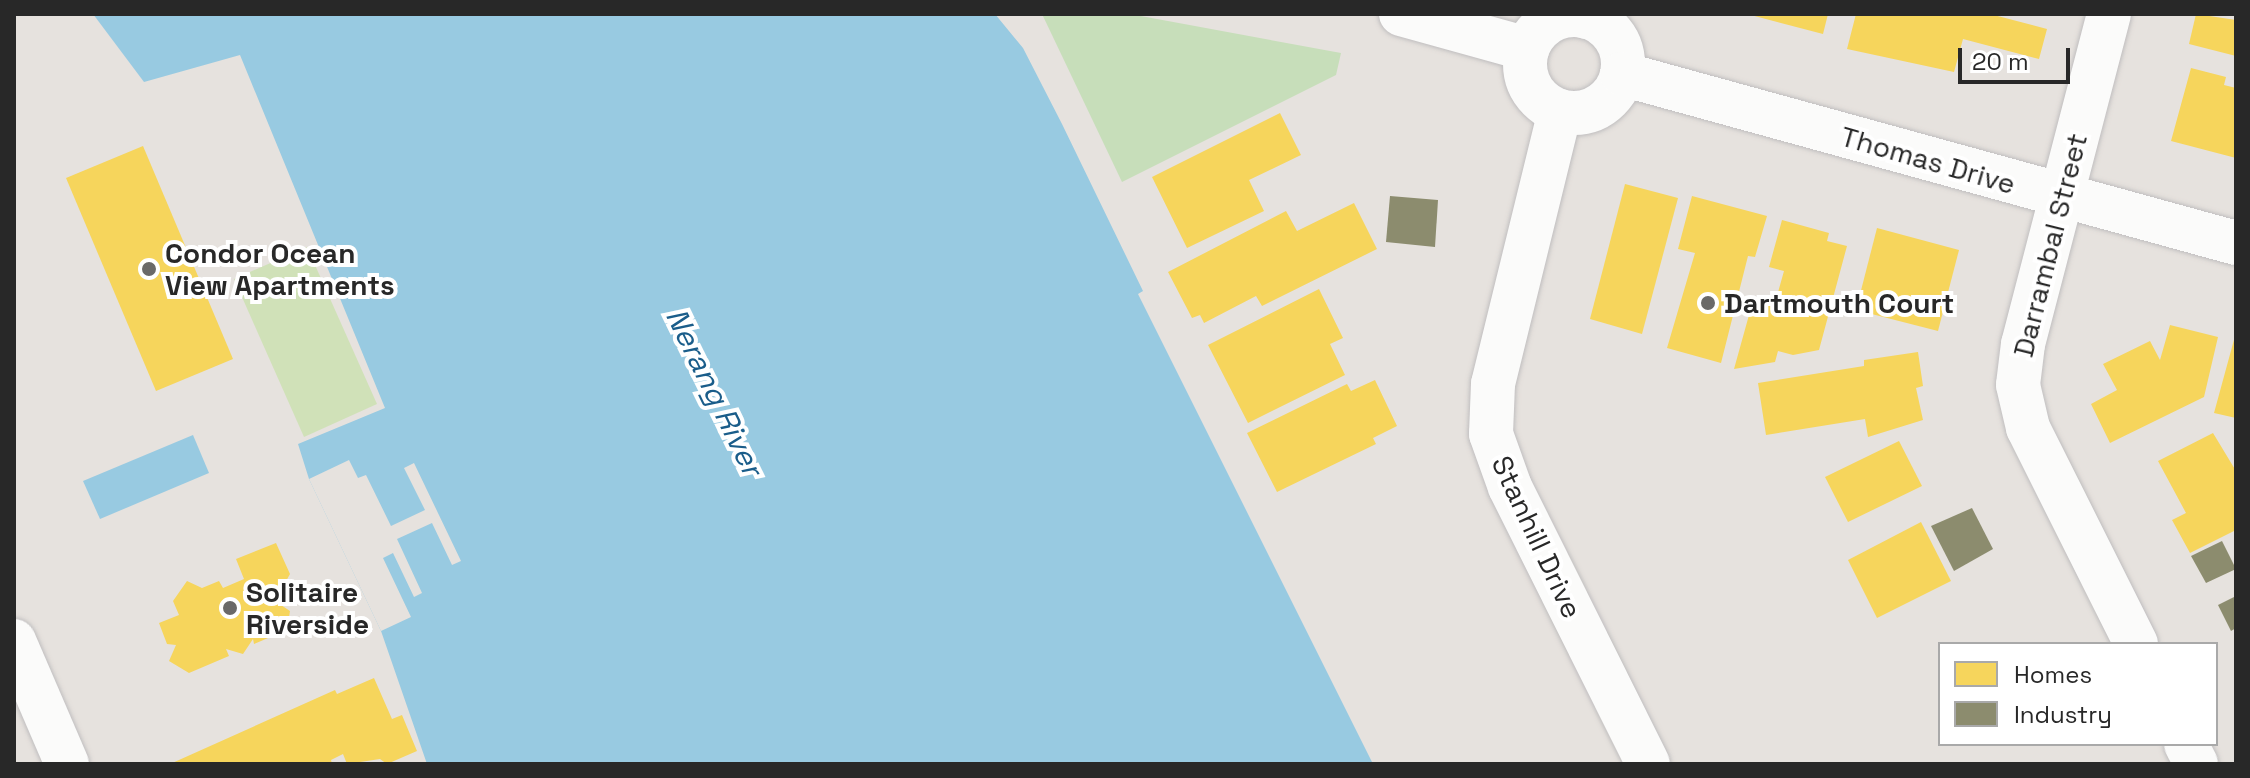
<!DOCTYPE html>
<style>
body{margin:0}
#map{position:relative;width:2250px;height:778px;overflow:hidden;background:#e6e2de;font-family:"Space Grotesk",sans-serif}
div>[style]{position:absolute}
.green>*{inset:0;background:#c7deba}
.pitch>*{inset:0;background:#d0e1b8}
.water>*{inset:0;background:#98cae1}
.pier>*{inset:0;background:#e6e2de}
.homes>*{inset:0;background:#f6d55c}
.industry>*{inset:0;background:#8c8c6e}
.roads{filter:drop-shadow(0 0 2px #c0bebf) drop-shadow(0 0 2px #c0bebf)}
.minor>*{height:44px;margin:-22px;padding:0 22px;transform-origin:22px;border-radius:22px;background:#fbfbfa}
.secondary>*{height:44px;margin:-22px;padding:0 22px;transform-origin:22px;border-radius:22px;background:#fbfbfa}
.secondary>.ring{margin:-22px;padding:0;box-sizing:content-box;background:none;border:44px solid #fbfbfa;border-radius:50%}
.dots>*{width:22px;height:22px;translate:-50% -50%;box-sizing:border-box;border:4px solid #fff;border-radius:50%}
span{translate:-50% -50%;white-space:nowrap;text-align:center;line-height:1.15;-webkit-text-stroke:8px #fff;paint-order:stroke}
.street-label{font-size:28px;color:#282828}
.poi-label{font-size:28px;color:#282828;font-weight:700}
.left{translate:0 -50%;text-align:left}
.water-label{font-size:30px;color:#1a5d8a;font-style:italic}
.frame{position:absolute;inset:0;border:16px solid #282828;pointer-events:none}
.legend{position:absolute;left:1938px;top:642px;width:280px;height:104px;box-sizing:border-box;background:#fff;border:2px solid #a9a9a9;margin:0;padding:10px 14px;list-style:none;font-size:24px;color:#282828}
.legend li{display:flex;align-items:center;gap:16px;height:40px}
.legend b{width:40px;border:2px solid #a9a9a9}
.scale{position:absolute;left:1958px;top:48px;width:112px;height:36px;box-sizing:border-box;border:4px solid #282828;border-top:0;padding-left:10px;font-size:24px;line-height:28px;white-space:nowrap;color:#282828;-webkit-text-stroke:6px #fff;paint-order:stroke}
</style>
<div id="map">
<div class="green">
<div style="clip-path:polygon(1042px 14px,1130px 14px,1341px 53px,1336px 75px,1122px 182px)"></div>
</div>
<div class="pitch">
<div style="clip-path:polygon(307px 247px,377px 404px,304px 437px,234px 279px)"></div>
</div>
<div class="water">
<div style="clip-path:polygon(93px 14px,995px 14px,1023px 48px,1062px 124px,1143px 291px,1138px 294px,1373px 764px,427px 764px,381px 631px,309px 479px,298px 444px,385px 408px,240px 55px,144px 82px)"></div>
<div style="clip-path:polygon(193px 435px,209px 473px,100px 519px,83px 481px)"></div>
</div>
<div class="pier">
<div style="clip-path:polygon(349px 460px,358px 478px,366px 475px,391px 526px,425px 510px,404px 468px,414px 463px,461px 561px,452px 565px,432px 523px,397px 539px,422px 593px,414px 597px,393px 553px,383px 558px,411px 617px,381px 631px,309px 479px)"></div>
</div>
<div class="homes">
<div style="clip-path:polygon(1747px 14px,1828px 14px,1823px 34px)"></div>
<div style="clip-path:polygon(1856px 14px,1990px 14px,2047px 29px,2039px 59px,1963px 39px,1954px 72px,1847px 49px)"></div>
<div style="clip-path:polygon(2196px 14px,2236px 20px,2236px 56px,2189px 44px)"></div>
<div style="clip-path:polygon(2191px 68px,2226px 77px,2224px 85px,2236px 88px,2236px 158px,2171px 141px)"></div>
<div style="clip-path:polygon(1280px 113px,1301px 155px,1249px 180px,1264px 211px,1187px 248px,1152px 177px)"></div>
<div style="clip-path:polygon(143px 146px,233px 359px,156px 391px,66px 178px)"></div>
<div style="clip-path:polygon(1625px 184px,1678px 198px,1642px 334px,1590px 319px)"></div>
<div style="clip-path:polygon(1692px 196px,1767px 216px,1755px 257px,1748px 256px,1721px 363px,1667px 348px,1695px 253px,1678px 249px)"></div>
<div style="clip-path:polygon(1354px 203px,1377px 249px,1262px 306px,1256px 296px,1204px 323px,1200px 315px,1192px 318px,1168px 272px,1286px 211px,1297px 231px)"></div>
<div style="clip-path:polygon(1782px 220px,1829px 233px,1827px 241px,1847px 246px,1819px 350px,1793px 355px,1778px 351px,1775px 362px,1734px 369px,1754px 297px,1775px 303px,1784px 271px,1769px 267px)"></div>
<div style="clip-path:polygon(1877px 228px,1959px 250px,1938px 331px,1856px 310px)"></div>
<div style="clip-path:polygon(1319px 289px,1343px 338px,1330px 344px,1345px 375px,1248px 423px,1208px 345px)"></div>
<div style="clip-path:polygon(2170px 325px,2218px 337px,2204px 397px,2110px 443px,2091px 404px,2117px 390px,2103px 364px,2150px 341px,2160px 360px)"></div>
<div style="clip-path:polygon(2235px 336px,2236px 337px,2236px 418px,2214px 413px)"></div>
<div style="clip-path:polygon(1918px 352px,1923px 386px,1916px 388px,1923px 420px,1868px 437px,1865px 419px,1766px 435px,1758px 383px,1864px 366px,1864px 360px)"></div>
<div style="clip-path:polygon(1375px 380px,1397px 426px,1373px 438px,1376px 444px,1277px 492px,1247px 433px,1347px 384px,1351px 391px)"></div>
<div style="clip-path:polygon(2213px 433px,2236px 471px,2236px 530px,2190px 553px,2172px 520px,2186px 513px,2158px 461px)"></div>
<div style="clip-path:polygon(1899px 441px,1922px 486px,1848px 522px,1825px 477px)"></div>
<div style="clip-path:polygon(1921px 522px,1951px 581px,1877px 618px,1848px 560px)"></div>
<div style="clip-path:polygon(276px 543px,290px 574px,275px 601px,290px 611px,287px 630px,254px 644px,253px 639px,243px 654px,226px 649px,229px 656px,189px 673px,169px 661px,176px 645px,167px 644px,159px 623px,179px 615px,173px 601px,187px 581px,202px 588px,219px 581px,223px 588px,244px 579px,236px 559px)"></div>
<div style="clip-path:polygon(374px 678px,392px 719px,402px 715px,417px 751px,387px 764px,380px 759px,347px 764px,343px 754px,331px 760px,332px 764px,170px 764px,335px 690px,337px 694px)"></div>
</div>
<div class="industry">
<div style="clip-path:polygon(1390px 196px,1438px 200px,1435px 247px,1386px 242px)"></div>
<div style="clip-path:polygon(1972px 508px,1993px 549px,1954px 571px,1931px 526px)"></div>
<div style="clip-path:polygon(2222px 541px,2236px 569px,2206px 583px,2191px 556px)"></div>
<div style="clip-path:polygon(2236px 596px,2236px 628px,2231px 631px,2218px 605px)"></div>
</div>
<div class="roads">
<div class="minor">
<div style="left:2109px;top:14px;width:341px;rotate:104.6deg"></div>
<div style="left:2023px;top:344px;width:41px;rotate:97deg"></div>
<div style="left:2018px;top:385px;width:44px;rotate:76.9deg"></div>
<div style="left:2028px;top:428px;width:241px;rotate:63.4deg"></div>
<div style="left:1586px;top:17px;width:3px;rotate:-90deg"></div>
<div style="left:1560px;top:111px;width:281px;rotate:103.8deg"></div>
<div style="left:1493px;top:384px;width:50px;rotate:92.3deg"></div>
<div style="left:1491px;top:434px;width:56px;rotate:70.3deg"></div>
<div style="left:1510px;top:487px;width:309px;rotate:63.5deg"></div>
<div style="left:14px;top:641px;width:134px;rotate:66.7deg"></div>
<div style="left:2186px;top:744px;width:22px;rotate:63deg"></div>
</div>
<div class="secondary">
<div style="left:1401px;top:14px;width:131px;rotate:15.5deg"></div>
<div class="ring" style="left:1525px;top:15px;width:54px;height:54px"></div>
<div style="left:1622px;top:74px;width:637px;rotate:15.39deg"></div>
</div>
</div>
<div class="dots">
<div style="left:149px;top:269px;background:#6a6968"></div>
<div style="left:1708px;top:303px;background:#6a6968"></div>
<div style="left:230px;top:608px;background:#6a6968"></div>
</div>
<div class="street-label">
<span style="left:1928px;top:160px;rotate:16deg">Thomas Drive</span>
<span style="left:2050px;top:245px;rotate:-76deg">Darrambal Street</span>
<span style="left:1537px;top:537px;rotate:65deg">Stanhill Drive</span>
</div>
<div class="poi-label">
<span class="left" style="left:165px;top:269px">Condor Ocean<br>View Apartments</span>
<span class="left" style="left:1724px;top:303px">Dartmouth Court</span>
<span class="left" style="left:246px;top:608px">Solitaire<br>Riverside</span>
</div>
<div class="water-label">
<span style="left:714px;top:392px;rotate:64deg">Nerang River</span>
</div>
<div class="frame"></div>
<ul class="legend">
<li><b style="height:22px;background:#f6d55c"></b>Homes</li>
<li><b style="height:22px;background:#8c8c6e"></b>Industry</li>
</ul>
<div class="scale">20 m</div>
</div>
